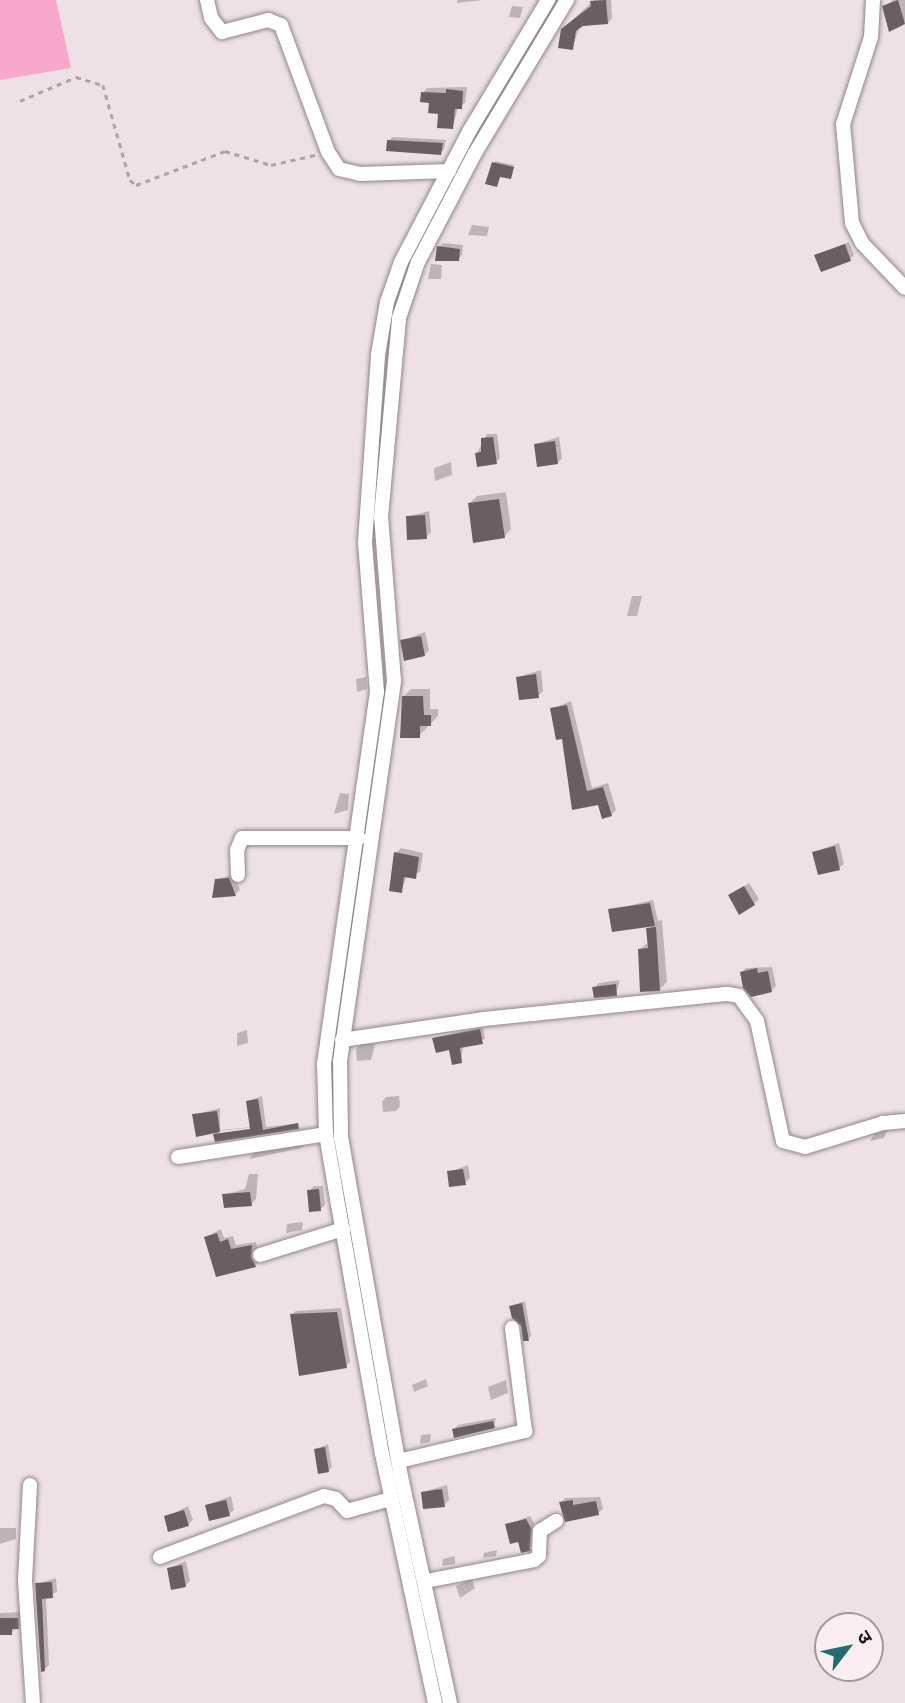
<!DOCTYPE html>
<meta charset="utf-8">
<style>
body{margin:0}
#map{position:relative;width:905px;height:1703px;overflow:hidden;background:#eee1e6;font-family:"IBM Plex Serif","Noto Sans Devanagari",serif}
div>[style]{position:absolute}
.green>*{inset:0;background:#f8a8ca}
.shadow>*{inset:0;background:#0003}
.building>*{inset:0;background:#695e62}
.path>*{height:2.5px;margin-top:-1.25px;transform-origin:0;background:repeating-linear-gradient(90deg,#ada3a7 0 5px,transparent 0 10px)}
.roads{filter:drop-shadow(0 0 2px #91858a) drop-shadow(0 0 2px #91858a)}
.minor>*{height:14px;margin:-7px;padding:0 7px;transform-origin:7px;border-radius:7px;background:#fff}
span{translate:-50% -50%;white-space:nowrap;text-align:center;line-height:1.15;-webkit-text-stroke:7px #fbeef3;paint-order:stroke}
.north{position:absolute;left:814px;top:1612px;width:70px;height:70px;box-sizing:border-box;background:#fbeef3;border:2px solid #a1989c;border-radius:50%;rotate:58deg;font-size:19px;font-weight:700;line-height:28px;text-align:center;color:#1b1719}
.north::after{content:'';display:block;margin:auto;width:24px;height:32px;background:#216d72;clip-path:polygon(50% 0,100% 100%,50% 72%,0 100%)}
</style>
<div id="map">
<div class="green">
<div style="clip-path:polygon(0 0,56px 0,71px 68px,0 80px)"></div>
</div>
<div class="shadow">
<div style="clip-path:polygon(457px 0,483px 0,457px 3px)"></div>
<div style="clip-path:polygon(594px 0,611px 0,612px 18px,608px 23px,580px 26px,572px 48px,568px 24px)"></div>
<div style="clip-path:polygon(893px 0,905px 0,905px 22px,890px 29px,884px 7px)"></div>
<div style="clip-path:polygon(512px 6px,523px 7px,520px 18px,509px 17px)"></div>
<div style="clip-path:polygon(467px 87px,465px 103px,458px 107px,453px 127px,423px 93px,427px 88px)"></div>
<div style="clip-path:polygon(393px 137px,446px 140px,444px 149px,441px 153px,389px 140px)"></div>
<div style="clip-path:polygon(495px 161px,514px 165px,512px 175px,500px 175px,497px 185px)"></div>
<div style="clip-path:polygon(472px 225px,489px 227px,487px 236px,468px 235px)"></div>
<div style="clip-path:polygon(849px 242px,854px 255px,850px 259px,816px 255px)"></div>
<div style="clip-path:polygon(443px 243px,463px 245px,462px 255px,458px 259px,439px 247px)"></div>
<div style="clip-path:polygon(431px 264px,442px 265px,441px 279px,428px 279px)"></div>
<div style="clip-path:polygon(487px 434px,497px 434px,500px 458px,496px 462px,477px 453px)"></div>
<div style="clip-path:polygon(559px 437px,562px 458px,558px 463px,536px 444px)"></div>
<div style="clip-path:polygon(451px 462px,452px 475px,435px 481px,434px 468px)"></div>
<div style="clip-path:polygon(506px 492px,511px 529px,504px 537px,469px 504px,477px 496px)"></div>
<div style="clip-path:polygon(429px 511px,431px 532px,426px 537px,408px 517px)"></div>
<div style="clip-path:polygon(632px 596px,642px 596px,637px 616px,627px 616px)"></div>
<div style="clip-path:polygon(425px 632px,429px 650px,424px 655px,402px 641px)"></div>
<div style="clip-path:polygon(541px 670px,543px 691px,538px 696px,518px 677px)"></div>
<div style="clip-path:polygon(366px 677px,367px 689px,357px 692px,356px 679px)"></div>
<div style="clip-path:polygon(411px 689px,430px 689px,430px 709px,438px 709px,438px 716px,419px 736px,403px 697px)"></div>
<div style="clip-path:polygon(571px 701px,592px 788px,608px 783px,616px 810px,611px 815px,600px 803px,573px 808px,564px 737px,552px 709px)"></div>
<div style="clip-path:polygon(340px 793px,349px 794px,348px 810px,334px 814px)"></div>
<div style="clip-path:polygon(839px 843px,844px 864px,839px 868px,814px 852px)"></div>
<div style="clip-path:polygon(401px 848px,423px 853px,420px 872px,407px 876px,401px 891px,396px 853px)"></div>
<div style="clip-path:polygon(234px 874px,240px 890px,235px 894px,216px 880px)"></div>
<div style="clip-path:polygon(749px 883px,759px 899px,754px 904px,730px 895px)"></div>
<div style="clip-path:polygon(653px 900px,658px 921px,662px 920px,667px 982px,659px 990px,640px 949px,649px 942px,651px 925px,610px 910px)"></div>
<div style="clip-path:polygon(772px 967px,776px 986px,772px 990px,741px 973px,746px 968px)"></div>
<div style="clip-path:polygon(620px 980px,616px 994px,594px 988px,599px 983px)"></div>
<div style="clip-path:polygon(483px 1027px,485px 1039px,463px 1046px,461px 1061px,451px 1048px,434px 1038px)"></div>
<div style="clip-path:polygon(247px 1030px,248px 1043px,237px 1046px,237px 1033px)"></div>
<div style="clip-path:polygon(361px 1044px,375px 1044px,371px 1060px,357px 1061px,356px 1049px)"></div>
<div style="clip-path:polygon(evenodd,262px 1096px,266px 1127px,302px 1123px,216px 1140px,215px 1132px,194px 1115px,220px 1108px,220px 1130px,252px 1127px,248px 1101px,262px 1096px,259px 1127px,259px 1130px,217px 1135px,217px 1131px,259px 1127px)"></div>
<div style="clip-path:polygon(399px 1096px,400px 1106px,396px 1111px,383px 1112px,382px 1102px,386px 1097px)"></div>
<div style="clip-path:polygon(888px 1129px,884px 1138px,870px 1141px,874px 1134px)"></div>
<div style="clip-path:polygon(306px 1144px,301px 1148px,249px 1159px,254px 1152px)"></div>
<div style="clip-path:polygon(468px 1165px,470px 1178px,465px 1183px,449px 1172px)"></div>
<div style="clip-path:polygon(249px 1174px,258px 1174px,256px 1199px,251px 1204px,224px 1195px,245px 1189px)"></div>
<div style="clip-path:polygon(314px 1186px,323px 1186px,325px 1205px,320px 1209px,309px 1191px)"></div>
<div style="clip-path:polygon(303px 1222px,302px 1230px,286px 1233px,287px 1224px)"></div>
<div style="clip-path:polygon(221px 1229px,224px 1238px,233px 1236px,236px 1245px,256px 1242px,260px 1261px,255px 1266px,206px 1237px)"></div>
<div style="clip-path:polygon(525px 1301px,531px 1336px,528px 1339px,511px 1306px)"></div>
<div style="clip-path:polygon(341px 1308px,350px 1362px,346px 1366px,291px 1315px,296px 1311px)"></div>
<div style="clip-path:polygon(426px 1379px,428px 1386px,414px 1392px,412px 1385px)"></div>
<div style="clip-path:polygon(506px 1380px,508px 1393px,491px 1400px,488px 1387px)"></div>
<div style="clip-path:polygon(496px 1418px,494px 1427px,454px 1429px,458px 1425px)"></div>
<div style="clip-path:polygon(431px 1434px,430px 1442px,420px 1444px,421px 1435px)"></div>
<div style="clip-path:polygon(328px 1444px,332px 1467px,328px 1471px,316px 1449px)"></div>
<div style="clip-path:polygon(447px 1485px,449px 1500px,444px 1505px,422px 1492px)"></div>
<div style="clip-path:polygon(231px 1496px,234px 1510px,229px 1514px,207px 1505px)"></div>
<div style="clip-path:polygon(600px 1497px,603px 1509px,598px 1513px,561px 1503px,565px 1498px)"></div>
<div style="clip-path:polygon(188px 1506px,193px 1520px,188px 1524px,166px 1517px)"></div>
<div style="clip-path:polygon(530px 1516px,534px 1523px,529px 1549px,507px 1525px)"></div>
<div style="clip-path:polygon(0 1528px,16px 1528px,16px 1539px,0 1544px)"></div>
<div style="clip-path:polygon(497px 1550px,496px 1556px,483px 1558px,484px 1553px)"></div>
<div style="clip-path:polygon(455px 1556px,455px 1564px,442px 1566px,443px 1559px)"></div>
<div style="clip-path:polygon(186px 1561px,190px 1581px,185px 1586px,169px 1568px)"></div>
<div style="clip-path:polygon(56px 1578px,57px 1592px,46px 1597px,49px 1665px,44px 1670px,37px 1584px)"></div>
<div style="clip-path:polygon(472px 1579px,475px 1588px,460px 1598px,456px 1586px)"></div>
<div style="clip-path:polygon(24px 1612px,24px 1621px,11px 1633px,0 1634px,0 1639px,0 1613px)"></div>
</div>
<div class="building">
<div style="clip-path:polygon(606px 0,608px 24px,583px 26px,576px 31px,573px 50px,558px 48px,561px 29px,591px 6px,590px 1px)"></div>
<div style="clip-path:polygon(898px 0,905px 24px,889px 32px,882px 6px)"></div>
<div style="clip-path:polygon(446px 89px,463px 91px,462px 109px,455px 109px,453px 129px,437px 128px,438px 114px,428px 113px,429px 103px,420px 102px,421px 92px,446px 93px)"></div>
<div style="clip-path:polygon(387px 140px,443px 143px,441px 155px,386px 151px)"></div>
<div style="clip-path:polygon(492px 162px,514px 167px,511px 179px,500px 177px,497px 187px,485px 184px)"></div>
<div style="clip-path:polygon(845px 244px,851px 261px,821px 272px,814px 255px)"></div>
<div style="clip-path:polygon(437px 246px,460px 249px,459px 261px,435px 261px)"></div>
<div style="clip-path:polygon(493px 437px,497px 464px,477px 467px,475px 453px,481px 452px,481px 438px)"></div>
<div style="clip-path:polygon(555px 441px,558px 464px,537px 467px,534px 444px)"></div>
<div style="clip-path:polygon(499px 499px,505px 538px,473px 543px,468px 503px)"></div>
<div style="clip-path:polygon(425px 515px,427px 539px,407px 540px,406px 516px)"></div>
<div style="clip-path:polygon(421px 636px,425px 656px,404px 661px,400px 640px)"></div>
<div style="clip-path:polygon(536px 674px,539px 698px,519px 700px,516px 677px)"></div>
<div style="clip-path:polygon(402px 696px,423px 696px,424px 715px,431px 715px,431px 726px,420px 726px,420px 738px,400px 738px)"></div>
<div style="clip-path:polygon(567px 705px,587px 791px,603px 787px,612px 816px,602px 819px,598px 805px,572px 810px,562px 739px,556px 740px,550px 708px)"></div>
<div style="clip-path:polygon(835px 846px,840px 870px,818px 875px,812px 852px)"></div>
<div style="clip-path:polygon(394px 852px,419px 857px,416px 879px,404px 877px,402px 893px,389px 891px)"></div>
<div style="clip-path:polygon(229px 878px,236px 896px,212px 898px,215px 879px)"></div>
<div style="clip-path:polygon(744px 886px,755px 905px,739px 915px,728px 895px)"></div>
<div style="clip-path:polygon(650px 903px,655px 926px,612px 932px,608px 909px)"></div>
<div style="clip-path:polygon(656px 927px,660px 991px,640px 992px,638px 949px,648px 948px,646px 928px)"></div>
<div style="clip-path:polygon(757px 968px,758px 973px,768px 971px,772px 992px,751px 997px,743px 988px,740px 972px)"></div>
<div style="clip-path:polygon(616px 984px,617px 996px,594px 998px,592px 987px)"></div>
<div style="clip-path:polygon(480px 1029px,483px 1044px,460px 1048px,462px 1063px,452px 1065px,449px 1050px,436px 1053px,432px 1038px)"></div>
<div style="clip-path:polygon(258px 1099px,263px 1130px,298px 1123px,299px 1129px,215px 1142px,213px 1134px,250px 1129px,246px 1101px)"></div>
<div style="clip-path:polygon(217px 1111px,220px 1132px,196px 1137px,192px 1114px)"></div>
<div style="clip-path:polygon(463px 1169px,466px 1185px,449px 1187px,447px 1171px)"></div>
<div style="clip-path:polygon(319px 1189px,321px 1211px,309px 1212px,307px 1190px)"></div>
<div style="clip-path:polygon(250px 1192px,252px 1206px,224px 1208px,222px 1194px)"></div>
<div style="clip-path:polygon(217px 1233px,220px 1242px,228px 1239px,231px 1249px,252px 1245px,251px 1257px,256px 1267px,216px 1277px,204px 1237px)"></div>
<div style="clip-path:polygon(522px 1303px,529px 1341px,523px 1341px,521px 1326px,512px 1318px,509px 1306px)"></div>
<div style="clip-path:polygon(337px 1312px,347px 1368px,299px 1376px,290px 1314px)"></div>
<div style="clip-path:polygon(493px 1421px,495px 1428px,454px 1438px,452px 1429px)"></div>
<div style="clip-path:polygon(325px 1447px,329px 1472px,318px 1474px,314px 1449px)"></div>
<div style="clip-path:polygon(442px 1489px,445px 1507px,423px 1509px,421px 1492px)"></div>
<div style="clip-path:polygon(226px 1500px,230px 1516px,209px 1521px,205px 1505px)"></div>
<div style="clip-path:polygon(573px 1500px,573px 1505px,596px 1501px,599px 1515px,565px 1522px,559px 1502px)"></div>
<div style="clip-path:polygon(184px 1510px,189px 1526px,168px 1532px,164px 1516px)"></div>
<div style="clip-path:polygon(526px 1519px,531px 1528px,530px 1551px,521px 1553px,518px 1542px,510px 1544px,505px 1524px)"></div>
<div style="clip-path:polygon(182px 1565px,186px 1587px,171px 1590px,167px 1568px)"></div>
<div style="clip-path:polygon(52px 1582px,53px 1598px,42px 1599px,45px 1671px,41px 1672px,35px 1583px)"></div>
<div style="clip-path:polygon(0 1618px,18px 1618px,19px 1629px,12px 1629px,12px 1635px,0 1635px)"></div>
</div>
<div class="path">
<div style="left:20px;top:101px;width:61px;rotate:-23.2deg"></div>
<div style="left:76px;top:77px;width:28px;rotate:17deg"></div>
<div style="left:103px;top:85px;width:99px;rotate:74.1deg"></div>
<div style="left:130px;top:180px;width:8px;rotate:40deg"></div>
<div style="left:136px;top:185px;width:95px;rotate:-20.9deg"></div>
<div style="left:225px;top:151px;width:48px;rotate:16.9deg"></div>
<div style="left:271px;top:165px;width:45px;rotate:-12.8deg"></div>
</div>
<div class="roads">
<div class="minor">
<div style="left:207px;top:0;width:18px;rotate:77deg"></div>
<div style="left:211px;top:18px;width:18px;rotate:52deg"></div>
<div style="left:222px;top:32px;width:48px;rotate:-14.6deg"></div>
<div style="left:268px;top:20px;width:14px;rotate:21deg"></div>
<div style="left:281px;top:25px;width:135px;rotate:69.7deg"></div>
<div style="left:328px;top:152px;width:20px;rotate:57deg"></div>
<div style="left:339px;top:169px;width:22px;rotate:13deg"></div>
<div style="left:360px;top:174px;width:89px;rotate:-1.9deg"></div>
<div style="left:873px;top:0;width:37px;rotate:93deg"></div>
<div style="left:871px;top:37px;width:91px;rotate:107.8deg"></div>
<div style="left:843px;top:124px;width:99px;rotate:84.8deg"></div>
<div style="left:852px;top:223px;width:22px;rotate:63deg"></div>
<div style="left:862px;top:243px;width:62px;rotate:46.3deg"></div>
<div style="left:238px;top:875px;width:25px;rotate:-92deg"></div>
<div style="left:237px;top:850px;width:13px;rotate:-67deg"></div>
<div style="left:242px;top:838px;width:117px"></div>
<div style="left:342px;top:1040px;width:144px;rotate:-8.4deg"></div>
<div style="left:484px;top:1019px;width:245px;rotate:-5.9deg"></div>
<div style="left:728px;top:994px;width:11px;rotate:10deg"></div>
<div style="left:739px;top:996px;width:31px;rotate:54deg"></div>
<div style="left:757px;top:1021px;width:123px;rotate:77.8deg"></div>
<div style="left:783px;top:1141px;width:23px;rotate:15deg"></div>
<div style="left:805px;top:1147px;width:82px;rotate:-17.1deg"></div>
<div style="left:883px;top:1123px;width:22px;rotate:-5deg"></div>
<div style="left:178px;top:1157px;width:150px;rotate:-8.8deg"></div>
<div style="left:260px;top:1255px;width:87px;rotate:-17.4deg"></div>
<div style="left:399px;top:1461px;width:130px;rotate:-13.4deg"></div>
<div style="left:525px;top:1431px;width:104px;rotate:-97.2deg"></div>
<div style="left:30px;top:1485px;width:95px;rotate:93deg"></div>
<div style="left:25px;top:1580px;width:123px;rotate:86.3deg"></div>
<div style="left:160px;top:1557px;width:175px;rotate:-20.4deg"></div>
<div style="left:324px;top:1496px;width:12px;rotate:14deg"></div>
<div style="left:336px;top:1499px;width:16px;rotate:47deg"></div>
<div style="left:347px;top:1511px;width:46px;rotate:-15.3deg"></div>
<div style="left:426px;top:1581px;width:110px;rotate:-11deg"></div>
<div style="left:534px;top:1560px;width:6px;rotate:-39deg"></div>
<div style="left:539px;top:1556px;width:25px;rotate:-88deg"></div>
<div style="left:540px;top:1531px;width:19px;rotate:-32deg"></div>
<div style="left:435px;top:1703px;width:255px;rotate:-102deg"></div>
<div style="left:382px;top:1454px;width:253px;rotate:-100deg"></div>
<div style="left:338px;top:1205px;width:72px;rotate:-99.6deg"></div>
<div style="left:326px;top:1134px;width:70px;rotate:-91.6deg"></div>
<div style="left:324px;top:1064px;width:376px;rotate:-81.9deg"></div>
<div style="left:377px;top:692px;width:150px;rotate:-94.6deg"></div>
<div style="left:365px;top:542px;width:187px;rotate:-86deg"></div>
<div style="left:378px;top:355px;width:54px;rotate:-80.4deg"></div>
<div style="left:387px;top:302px;width:42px;rotate:-70.7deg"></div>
<div style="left:401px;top:262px;width:149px;rotate:-62.4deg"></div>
<div style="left:470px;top:130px;width:152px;rotate:-59deg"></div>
<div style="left:450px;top:1703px;width:231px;rotate:-102.2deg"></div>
<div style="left:401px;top:1477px;width:344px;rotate:-100deg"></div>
<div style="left:341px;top:1138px;width:77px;rotate:-90.7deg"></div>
<div style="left:340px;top:1061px;width:384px;rotate:-81.9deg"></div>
<div style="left:394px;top:681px;width:165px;rotate:-94.5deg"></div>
<div style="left:381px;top:517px;width:200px;rotate:-84.8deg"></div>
<div style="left:399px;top:318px;width:59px;rotate:-71.3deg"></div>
<div style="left:418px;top:262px;width:123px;rotate:-62.4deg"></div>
<div style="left:475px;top:153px;width:179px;rotate:-59deg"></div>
</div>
</div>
<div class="north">उ</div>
</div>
